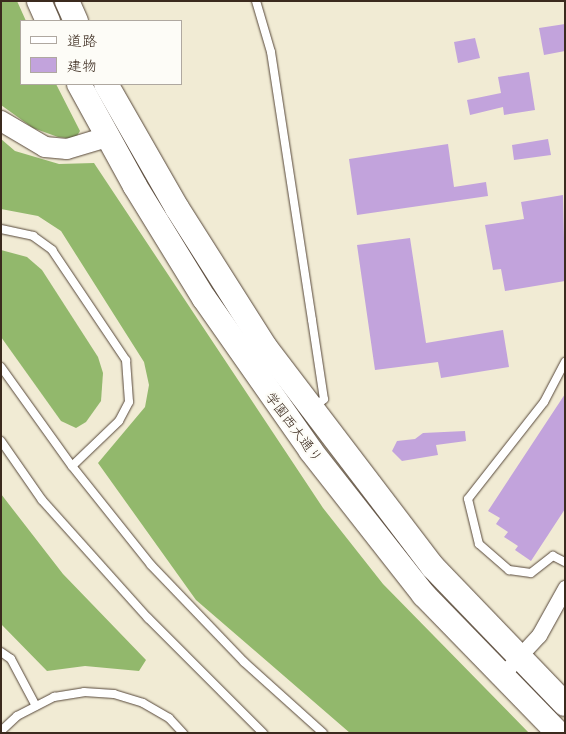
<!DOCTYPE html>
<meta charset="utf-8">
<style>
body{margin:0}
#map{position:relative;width:566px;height:734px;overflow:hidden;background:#f1ebd4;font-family:Delius,"Klee One",sans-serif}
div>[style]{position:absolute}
.forest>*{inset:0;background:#92b86c}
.building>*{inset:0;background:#c2a3dc}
.roads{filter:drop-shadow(0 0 1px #564739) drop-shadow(0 0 1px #564739)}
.service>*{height:8px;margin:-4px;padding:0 4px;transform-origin:4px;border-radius:4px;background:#fff}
.minor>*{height:15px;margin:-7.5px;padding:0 7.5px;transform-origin:7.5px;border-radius:7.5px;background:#fff}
.secondary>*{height:20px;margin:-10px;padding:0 10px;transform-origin:10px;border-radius:10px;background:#fff}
.trunk>*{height:24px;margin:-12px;padding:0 12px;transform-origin:12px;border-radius:12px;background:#fff}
span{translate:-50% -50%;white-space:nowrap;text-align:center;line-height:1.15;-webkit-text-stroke:4.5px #fdfcf7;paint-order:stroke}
.street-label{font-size:14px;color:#3b2a1e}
.frame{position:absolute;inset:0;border:2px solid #3b2a1e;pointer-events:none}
.legend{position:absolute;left:20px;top:20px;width:162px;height:65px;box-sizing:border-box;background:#fdfcf7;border:1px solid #afa8a0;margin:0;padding:6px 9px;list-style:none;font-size:15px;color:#3b2a1e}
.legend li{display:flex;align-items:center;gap:10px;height:25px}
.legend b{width:25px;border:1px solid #afa8a0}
</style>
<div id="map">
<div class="forest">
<div style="clip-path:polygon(1px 1px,17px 1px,26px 21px,21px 21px,21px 84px,56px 84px,80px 131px,75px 139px,58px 137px,33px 128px,1px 105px)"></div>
<div style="clip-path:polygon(1px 139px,15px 151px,59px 164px,94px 163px,323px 508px,383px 584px,529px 733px,350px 733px,196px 600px,98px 463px,145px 407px,149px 385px,144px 362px,61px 231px,38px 216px,1px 209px)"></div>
<div style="clip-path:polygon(1px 250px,27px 257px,42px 270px,98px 357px,103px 373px,101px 401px,86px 422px,76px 428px,61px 421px,1px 337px)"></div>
<div style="clip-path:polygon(1px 494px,63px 574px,146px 660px,139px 671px,85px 666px,47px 671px,1px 624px)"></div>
</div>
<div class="building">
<div style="clip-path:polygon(565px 24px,565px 51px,544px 55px,539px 28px)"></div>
<div style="clip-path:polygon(475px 38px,480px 58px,458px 63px,454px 42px)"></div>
<div style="clip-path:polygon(529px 72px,535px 110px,504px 115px,503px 107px,470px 115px,467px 100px,501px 93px,498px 77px)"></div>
<div style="clip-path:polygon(548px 139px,551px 155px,514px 160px,512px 145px)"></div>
<div style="clip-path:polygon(448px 144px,454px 187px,486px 182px,488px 196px,357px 215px,349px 159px)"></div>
<div style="clip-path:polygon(563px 195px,565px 281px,505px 291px,501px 269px,493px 270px,485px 225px,524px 219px,521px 202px)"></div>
<div style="clip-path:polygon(410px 238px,426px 343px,503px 330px,509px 367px,441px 378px,438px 362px,375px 370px,357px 245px)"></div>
<div style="clip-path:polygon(565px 394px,565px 509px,531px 561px,515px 550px,518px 546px,504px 537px,508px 532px,496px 524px,500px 518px,488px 511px)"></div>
<div style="clip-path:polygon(465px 431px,466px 441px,436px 445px,438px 455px,402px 461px,392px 451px,397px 441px,415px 439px,423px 433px)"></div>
</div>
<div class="roads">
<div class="service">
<div style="left:256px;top:1px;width:53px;rotate:73.6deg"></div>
<div style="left:271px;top:52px;width:271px;rotate:81.3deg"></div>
<div style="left:312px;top:320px;width:80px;rotate:81.4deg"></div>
<div style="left:324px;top:399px;width:12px;rotate:138deg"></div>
<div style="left:1px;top:229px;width:33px;rotate:12deg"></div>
<div style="left:33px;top:236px;width:24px;rotate:36deg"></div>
<div style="left:52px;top:250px;width:133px;rotate:56.1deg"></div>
<div style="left:126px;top:360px;width:42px;rotate:85.9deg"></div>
<div style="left:129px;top:402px;width:21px;rotate:118deg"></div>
<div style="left:119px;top:421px;width:65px;rotate:136.2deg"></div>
<div style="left:565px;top:362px;width:45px;rotate:117.7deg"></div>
<div style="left:544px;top:402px;width:123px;rotate:128.1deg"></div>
<div style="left:468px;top:499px;width:46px;rotate:76.3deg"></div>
<div style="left:479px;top:544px;width:40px;rotate:41deg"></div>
<div style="left:509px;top:570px;width:22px;rotate:8deg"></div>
<div style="left:531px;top:573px;width:28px;rotate:-38deg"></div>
<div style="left:553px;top:556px;width:13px;rotate:27deg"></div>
<div style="left:1px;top:367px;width:122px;rotate:54.4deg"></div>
<div style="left:72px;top:466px;width:127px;rotate:51.4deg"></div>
<div style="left:151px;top:565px;width:134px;rotate:46.2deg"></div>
<div style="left:244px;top:662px;width:106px;rotate:41.9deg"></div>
<div style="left:1px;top:441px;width:72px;rotate:55.2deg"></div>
<div style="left:42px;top:500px;width:159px;rotate:48.1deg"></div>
<div style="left:148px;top:618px;width:163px;rotate:45deg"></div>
<div style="left:1px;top:652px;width:12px;rotate:35deg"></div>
<div style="left:11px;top:659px;width:53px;rotate:62deg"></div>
<div style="left:1px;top:731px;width:22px;rotate:-43deg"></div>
<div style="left:17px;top:716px;width:42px;rotate:-27.2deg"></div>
<div style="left:54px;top:697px;width:30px;rotate:-9deg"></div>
<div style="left:84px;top:692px;width:30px;rotate:4deg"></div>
<div style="left:114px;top:694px;width:30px;rotate:17deg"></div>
<div style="left:143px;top:703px;width:30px;rotate:30deg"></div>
<div style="left:169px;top:718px;width:21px;rotate:47deg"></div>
</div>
<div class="minor">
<div style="left:501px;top:676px;width:56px;rotate:-47.2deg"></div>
<div style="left:539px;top:635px;width:54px;rotate:-61deg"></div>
</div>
<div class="secondary">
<div style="left:1px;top:121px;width:51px;rotate:30.6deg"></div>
<div style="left:45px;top:147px;width:22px;rotate:5deg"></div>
<div style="left:67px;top:149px;width:42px;rotate:-16.7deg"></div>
</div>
<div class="trunk">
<div style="left:39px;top:1px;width:22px;rotate:66deg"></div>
<div style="left:67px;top:1px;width:22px;rotate:66deg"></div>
<div style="left:79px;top:84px;width:116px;rotate:61.2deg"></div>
<div style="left:135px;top:186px;width:132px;rotate:58.4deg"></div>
<div style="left:204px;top:298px;width:187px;rotate:55deg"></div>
<div style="left:311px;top:451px;width:183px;rotate:51.9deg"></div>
<div style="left:424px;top:595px;width:192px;rotate:45.8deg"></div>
<div style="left:106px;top:84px;width:143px;rotate:60.2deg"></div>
<div style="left:177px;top:208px;width:166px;rotate:57.6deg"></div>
<div style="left:266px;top:348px;width:275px;rotate:52.7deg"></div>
<div style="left:433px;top:567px;width:190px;rotate:46.1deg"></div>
</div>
</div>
<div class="street-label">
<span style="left:294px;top:427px;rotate:53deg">学園西大通り</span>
</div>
<div class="frame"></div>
<ul class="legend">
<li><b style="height:6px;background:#fff"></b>道路</li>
<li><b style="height:14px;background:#c2a3dc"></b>建物</li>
</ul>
</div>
